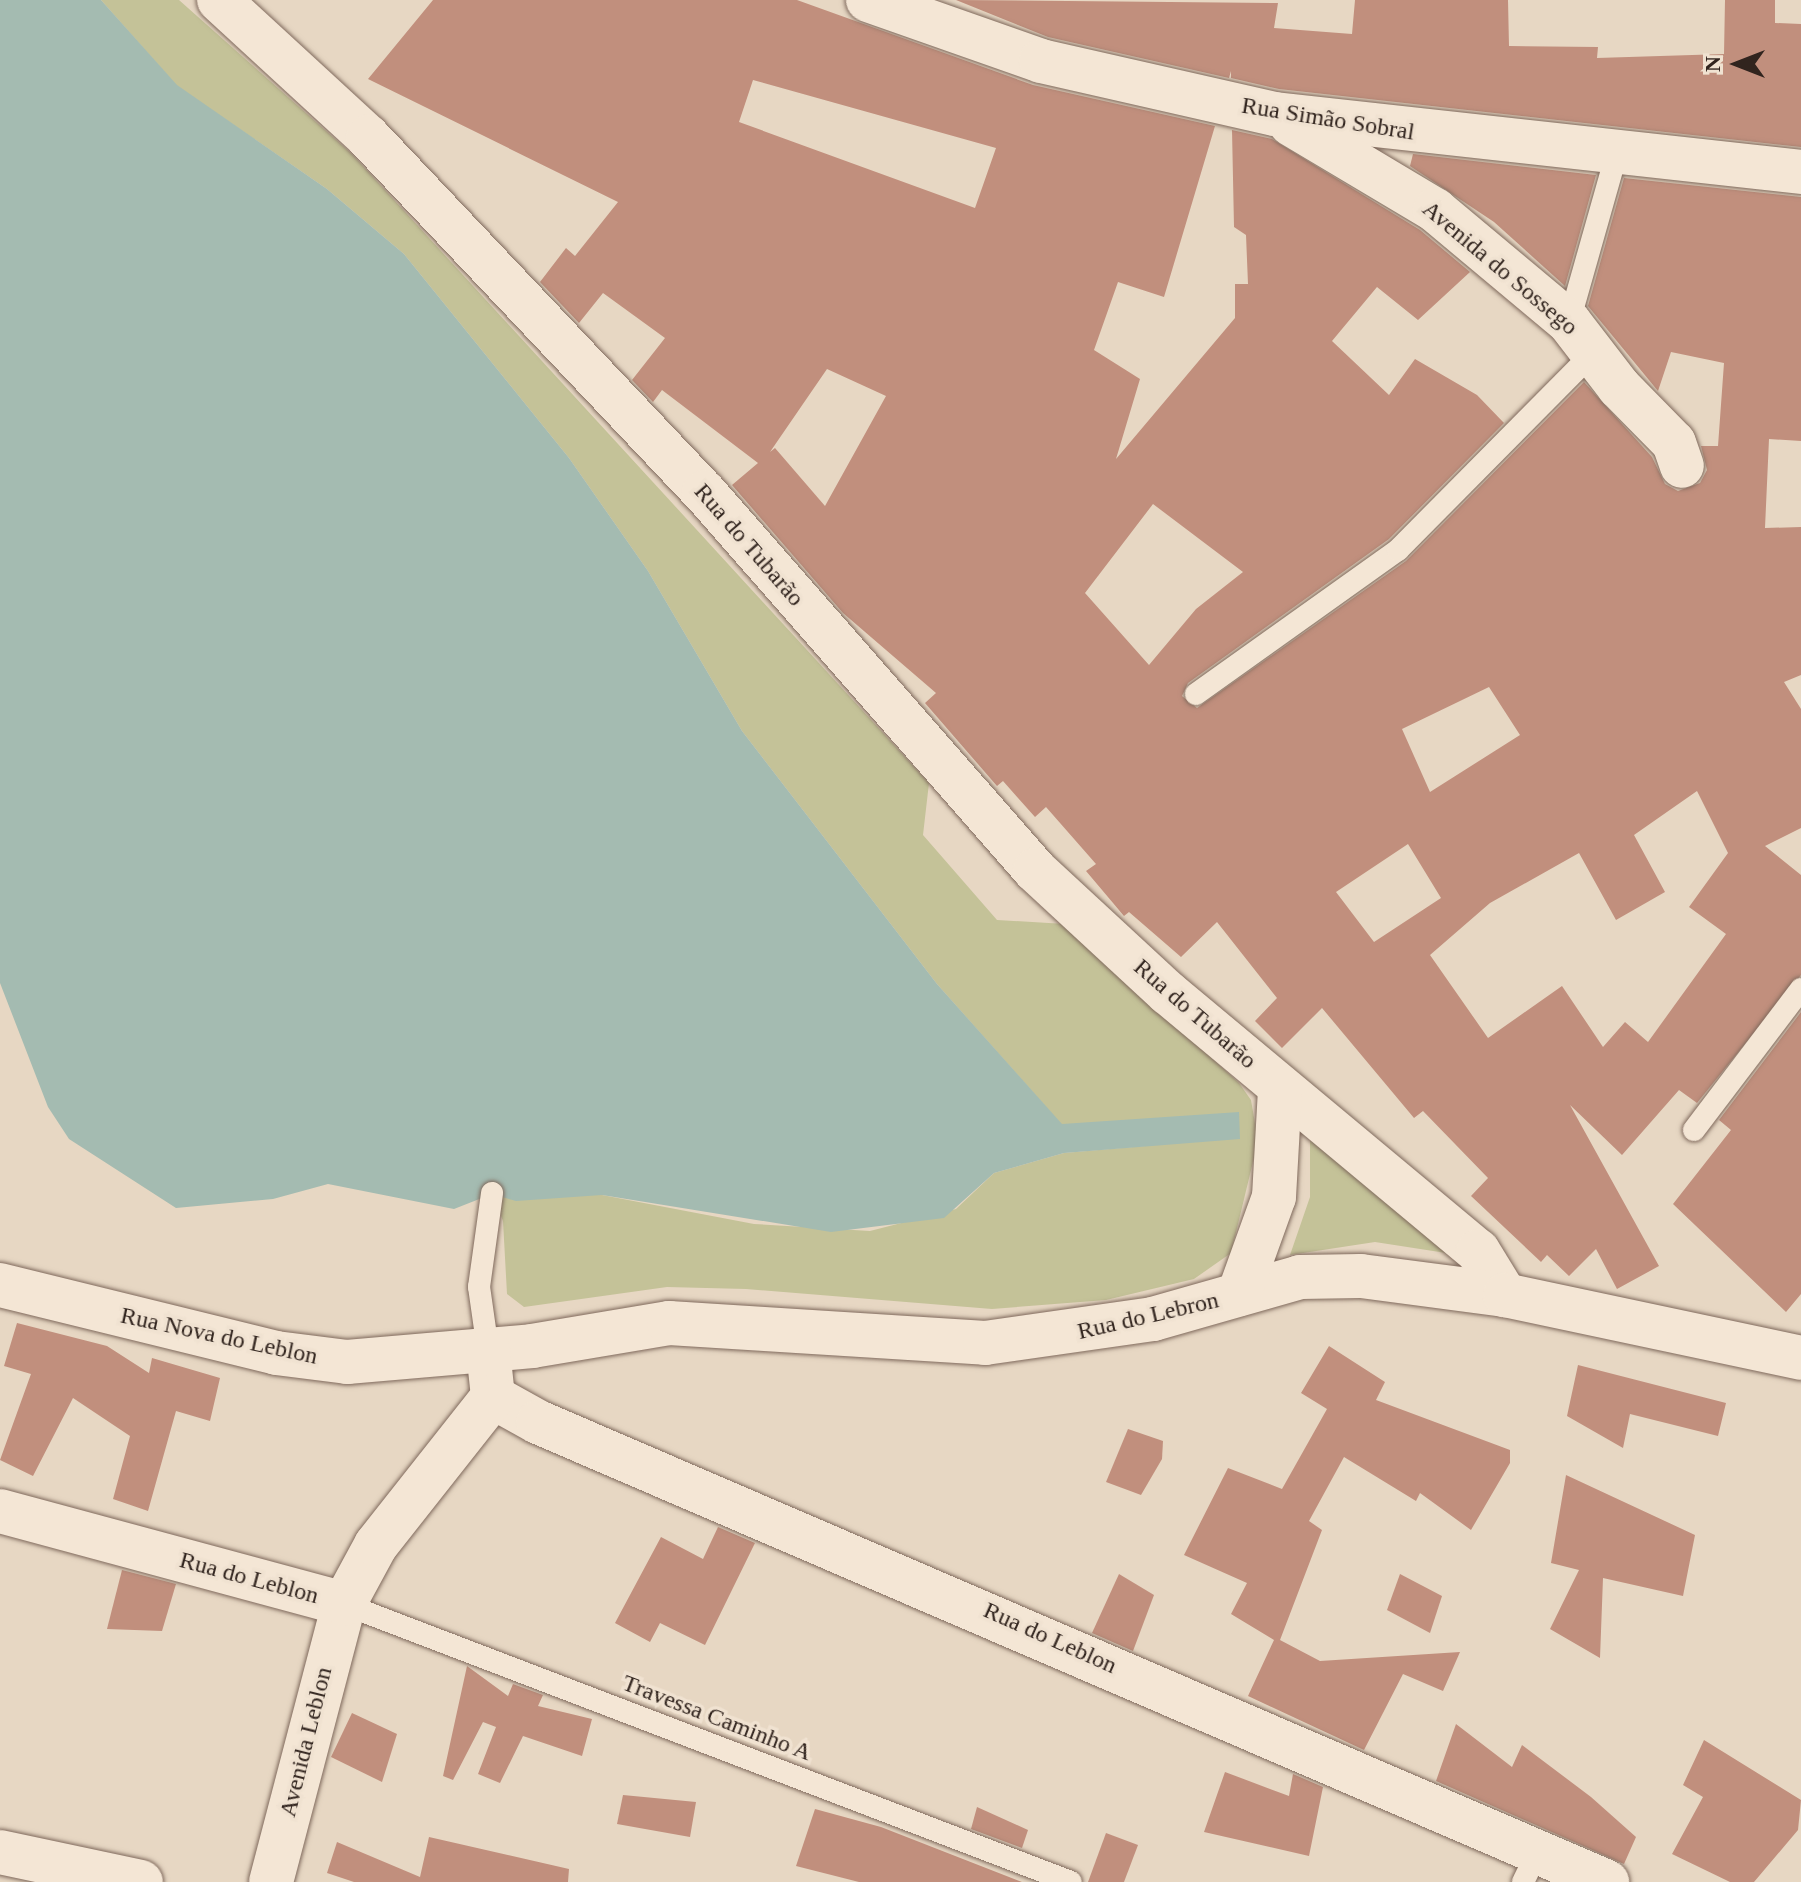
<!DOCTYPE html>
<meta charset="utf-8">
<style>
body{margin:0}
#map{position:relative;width:1801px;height:1882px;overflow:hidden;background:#e7d7c3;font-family:Georgia,serif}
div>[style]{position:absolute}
.green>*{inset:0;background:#c4c298}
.water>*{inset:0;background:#a4bbb1}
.building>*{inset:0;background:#c18f7d}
.roads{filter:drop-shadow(0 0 2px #7f695c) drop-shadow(0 0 2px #7f695c)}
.lane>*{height:22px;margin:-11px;padding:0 11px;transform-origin:11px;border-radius:11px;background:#f4e6d5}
.street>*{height:44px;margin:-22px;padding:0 22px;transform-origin:22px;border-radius:22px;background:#f4e6d5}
span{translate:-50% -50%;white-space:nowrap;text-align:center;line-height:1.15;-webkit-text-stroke:7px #f0e2d1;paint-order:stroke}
.street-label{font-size:24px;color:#31241e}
.north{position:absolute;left:1697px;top:24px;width:80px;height:80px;-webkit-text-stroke:6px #f0e2d1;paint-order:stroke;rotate:270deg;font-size:22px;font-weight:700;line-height:32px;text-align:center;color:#31241e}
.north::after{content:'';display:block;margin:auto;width:28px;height:36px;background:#31241e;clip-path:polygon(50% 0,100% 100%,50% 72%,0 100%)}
</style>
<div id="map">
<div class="green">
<div style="clip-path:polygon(101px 0,179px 0,352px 154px,929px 783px,923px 835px,997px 920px,1065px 924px,1239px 1083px,1251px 1100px,1258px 1141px,1231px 1253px,1194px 1279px,1106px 1300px,992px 1309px,746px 1289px,667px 1287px,524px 1307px,507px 1294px,503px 1221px,492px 1193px,602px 1195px,754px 1224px,870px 1231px,956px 1209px,994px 1173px,1064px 1153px,1145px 1146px,1239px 1113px,1062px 1125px,937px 984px,742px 731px,648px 571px,569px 458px,404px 254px,327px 189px,177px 86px)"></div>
<div style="clip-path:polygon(1310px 1134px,1446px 1253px,1375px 1242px,1290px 1255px,1310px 1197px)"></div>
</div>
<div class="water">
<div style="clip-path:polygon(0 0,101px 0,177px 85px,327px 189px,404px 254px,569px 458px,648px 571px,742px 731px,937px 984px,1062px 1124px,1239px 1112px,1240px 1139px,1064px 1153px,994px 1173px,944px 1218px,831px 1232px,602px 1195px,516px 1201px,492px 1194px,454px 1209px,328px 1184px,273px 1199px,176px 1208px,69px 1139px,48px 1107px,0 983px)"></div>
</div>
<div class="building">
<div style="clip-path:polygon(evenodd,433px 0,797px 0,1033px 85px,1215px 126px,1164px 297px,1118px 282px,1094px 350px,1140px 379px,1116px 459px,1235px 318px,1235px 284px,1248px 284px,1246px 235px,1234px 227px,1232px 130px,1272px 139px,1420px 230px,1470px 272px,1418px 320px,1377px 287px,1332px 341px,1389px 395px,1415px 359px,1477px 395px,1504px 423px,1389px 539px,1188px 683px,1182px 696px,1197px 708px,1406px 561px,1584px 382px,1652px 457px,1665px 484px,1678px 491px,1700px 483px,1707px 470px,1701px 446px,1718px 446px,1724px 363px,1671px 352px,1658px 391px,1588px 306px,1624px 178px,1801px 197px,1801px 441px,1769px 439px,1765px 528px,1801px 527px,1801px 675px,1784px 682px,1801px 709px,1801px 828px,1765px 846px,1801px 875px,1801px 975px,1697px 1103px,1679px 1090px,1622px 1155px,1570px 1105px,1659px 1266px,1617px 1289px,1596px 1249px,1569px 1276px,1547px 1255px,1541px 1262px,1471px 1196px,1488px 1178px,1423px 1111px,1414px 1118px,1322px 1008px,1282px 1048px,1255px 1021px,1277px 998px,1217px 922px,1181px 957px,1129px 912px,1124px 916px,1086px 871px,1096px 864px,1046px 807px,1035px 817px,1003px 781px,997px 786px,925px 703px,936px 693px,843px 613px,732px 485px,758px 463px,662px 390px,653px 402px,632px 380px,665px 338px,603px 293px,579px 323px,540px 282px,566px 248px,575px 256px,618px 202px,368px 79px,433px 0,753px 80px,996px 148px,975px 208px,739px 122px,753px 80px,433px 0,827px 369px,886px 396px,825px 506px,775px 448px,770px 452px,827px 369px,433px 0,1153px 504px,1243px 572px,1196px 609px,1149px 665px,1085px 593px,1153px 504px,433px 0,1489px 687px,1520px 735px,1430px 792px,1402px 729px,1489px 687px,433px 0,1697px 791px,1728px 853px,1689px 907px,1726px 934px,1648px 1042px,1625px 1022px,1603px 1047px,1562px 986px,1488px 1038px,1430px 955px,1490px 903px,1579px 853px,1616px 920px,1665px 892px,1634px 835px,1697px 791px,433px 0,1408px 844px,1441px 898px,1374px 942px,1336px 892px,1408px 844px)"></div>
<div style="clip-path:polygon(956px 0,1278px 3px,1274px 28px,1352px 34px,1355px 0,1508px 0,1509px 46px,1598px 47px,1597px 58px,1724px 54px,1725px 0,1775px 0,1775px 23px,1801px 24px,1801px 147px,1279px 89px,1231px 78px,1231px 71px,1229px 78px,1048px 37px)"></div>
<div style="clip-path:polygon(1413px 154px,1596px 175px,1565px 286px,1494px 222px,1410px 166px)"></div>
<div style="clip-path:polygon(1801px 1012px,1801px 1294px,1786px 1312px,1673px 1204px,1731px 1130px,1719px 1120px)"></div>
<div style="clip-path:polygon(17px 1323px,107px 1346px,149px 1373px,152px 1358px,220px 1378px,210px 1421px,176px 1411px,148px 1511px,113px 1499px,130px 1436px,73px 1398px,33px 1476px,0 1460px,31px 1374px,4px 1366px)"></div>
<div style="clip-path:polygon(1329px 1346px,1385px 1382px,1376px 1400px,1510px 1450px,1510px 1463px,1471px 1530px,1420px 1493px,1416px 1501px,1344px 1457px,1309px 1521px,1322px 1530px,1280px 1640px,1320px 1661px,1460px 1652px,1443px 1691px,1403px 1674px,1364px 1750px,1248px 1696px,1274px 1640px,1231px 1614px,1247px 1583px,1184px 1555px,1228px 1468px,1282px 1489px,1327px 1409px,1301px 1393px)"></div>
<div style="clip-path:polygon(1578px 1365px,1726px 1403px,1718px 1436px,1630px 1414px,1623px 1448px,1567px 1416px)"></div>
<div style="clip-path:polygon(1128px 1429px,1163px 1441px,1162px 1459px,1141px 1495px,1106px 1482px)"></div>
<div style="clip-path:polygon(1566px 1475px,1695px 1535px,1683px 1596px,1603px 1578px,1600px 1658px,1550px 1629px,1579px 1570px,1551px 1563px)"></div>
<div style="clip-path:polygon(718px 1527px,755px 1543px,705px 1645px,660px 1623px,650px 1642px,615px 1623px,661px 1537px,703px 1559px)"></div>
<div style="clip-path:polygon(122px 1570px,176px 1584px,162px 1631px,107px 1629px)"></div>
<div style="clip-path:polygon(1119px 1574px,1154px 1595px,1133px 1651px,1092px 1633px)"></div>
<div style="clip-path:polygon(1400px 1574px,1442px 1596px,1430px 1633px,1387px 1610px)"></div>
<div style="clip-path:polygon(467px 1666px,508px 1696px,513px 1684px,521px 1687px,543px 1695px,538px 1706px,592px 1719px,582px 1756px,523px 1736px,500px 1783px,478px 1774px,496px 1727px,483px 1722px,453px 1780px,443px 1776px)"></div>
<div style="clip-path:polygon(352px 1713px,397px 1734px,382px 1782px,331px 1757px)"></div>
<div style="clip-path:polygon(1456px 1724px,1512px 1767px,1522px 1745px,1591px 1797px,1636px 1837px,1624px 1864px,1436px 1781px)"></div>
<div style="clip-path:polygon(1704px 1740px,1801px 1800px,1798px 1830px,1754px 1882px,1730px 1882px,1672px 1854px,1703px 1797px,1683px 1785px)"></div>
<div style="clip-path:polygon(1225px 1772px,1289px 1796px,1293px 1774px,1323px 1787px,1309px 1856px,1204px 1832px)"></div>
<div style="clip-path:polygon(623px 1795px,696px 1802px,690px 1837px,617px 1824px)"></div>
<div style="clip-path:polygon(977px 1807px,1028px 1830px,1022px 1848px,971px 1829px)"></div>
<div style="clip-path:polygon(815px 1809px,881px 1827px,1022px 1882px,859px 1882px,796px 1866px)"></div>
<div style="clip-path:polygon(1106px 1833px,1138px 1845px,1124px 1882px,1088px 1882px)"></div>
<div style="clip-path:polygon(429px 1837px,569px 1869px,568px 1882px,354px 1882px,327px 1873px,337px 1842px,420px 1877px)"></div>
</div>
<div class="roads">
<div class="lane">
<div style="left:1569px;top:322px;width:177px;rotate:-74.2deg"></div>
<div style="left:1196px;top:694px;width:248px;rotate:-35.5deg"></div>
<div style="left:1398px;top:550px;width:281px;rotate:-45.3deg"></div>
<div style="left:1694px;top:1130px;width:177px;rotate:-52.8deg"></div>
<div style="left:488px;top:1350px;width:64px;rotate:-98.1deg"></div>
<div style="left:479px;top:1287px;width:95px;rotate:-82.1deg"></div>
<div style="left:344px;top:1604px;width:778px;rotate:20.93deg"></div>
<div style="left:1523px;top:1882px;width:32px;rotate:-64deg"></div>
</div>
<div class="street">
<div style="left:219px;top:0;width:202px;rotate:42.6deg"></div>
<div style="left:368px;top:137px;width:489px;rotate:46.6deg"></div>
<div style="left:704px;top:492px;width:502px;rotate:48.79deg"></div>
<div style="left:1035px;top:870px;width:181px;rotate:42.8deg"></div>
<div style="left:1168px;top:993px;width:403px;rotate:39.8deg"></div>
<div style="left:1478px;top:1251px;width:52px;rotate:58.5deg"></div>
<div style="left:868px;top:0;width:183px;rotate:19.4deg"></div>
<div style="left:1041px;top:61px;width:240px;rotate:12.8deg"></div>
<div style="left:1275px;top:114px;width:529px;rotate:6.29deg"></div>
<div style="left:1291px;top:124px;width:168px;rotate:30.8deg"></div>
<div style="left:1435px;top:210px;width:175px;rotate:39.9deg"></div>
<div style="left:1569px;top:322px;width:82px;rotate:52.4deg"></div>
<div style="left:1619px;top:387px;width:78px;rotate:45.5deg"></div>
<div style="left:1674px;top:443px;width:24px;rotate:71deg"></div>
<div style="left:0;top:1285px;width:284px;rotate:13.8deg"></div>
<div style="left:276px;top:1353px;width:72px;rotate:7.2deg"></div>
<div style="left:347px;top:1362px;width:186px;rotate:-4.9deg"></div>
<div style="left:532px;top:1346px;width:139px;rotate:-9.5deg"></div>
<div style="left:669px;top:1323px;width:317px;rotate:3.6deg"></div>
<div style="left:985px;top:1343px;width:170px;rotate:-8.1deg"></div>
<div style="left:1153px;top:1319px;width:153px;rotate:-15.9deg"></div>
<div style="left:1300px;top:1277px;width:61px;rotate:-0.9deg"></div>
<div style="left:1361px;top:1276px;width:145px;rotate:7.5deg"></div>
<div style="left:1505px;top:1295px;width:303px;rotate:12deg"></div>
<div style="left:1239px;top:1294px;width:103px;rotate:-70.2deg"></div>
<div style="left:1274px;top:1197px;width:109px;rotate:-86.8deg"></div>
<div style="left:488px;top:1350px;width:47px;rotate:83.9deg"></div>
<div style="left:493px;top:1397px;width:51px;rotate:29.1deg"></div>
<div style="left:538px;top:1422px;width:1164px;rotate:23.28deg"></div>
<div style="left:0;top:1511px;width:356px;rotate:15.1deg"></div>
<div style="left:0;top:1852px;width:144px;rotate:12deg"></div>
<div style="left:271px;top:1882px;width:287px;rotate:-75.3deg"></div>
<div style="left:344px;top:1604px;width:67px;rotate:-61.5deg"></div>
<div style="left:376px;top:1545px;width:189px;rotate:-51.7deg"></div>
</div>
</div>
<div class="street-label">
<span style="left:1328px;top:119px;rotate:9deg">Rua Simão Sobral</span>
<span style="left:1500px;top:268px;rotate:40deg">Avenida do Sossego</span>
<span style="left:749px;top:545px;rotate:49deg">Rua do Tubarão</span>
<span style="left:1195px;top:1014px;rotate:41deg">Rua do Tubarão</span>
<span style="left:1148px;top:1316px;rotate:-13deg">Rua do Lebron</span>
<span style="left:219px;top:1336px;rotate:12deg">Rua Nova do Leblon</span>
<span style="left:249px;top:1578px;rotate:15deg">Rua do Leblon</span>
<span style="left:1050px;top:1638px;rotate:24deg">Rua do Leblon</span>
<span style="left:717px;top:1718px;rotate:21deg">Travessa Caminho A</span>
<span style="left:306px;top:1742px;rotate:-76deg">Avenida Leblon</span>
</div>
<div class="north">N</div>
</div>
